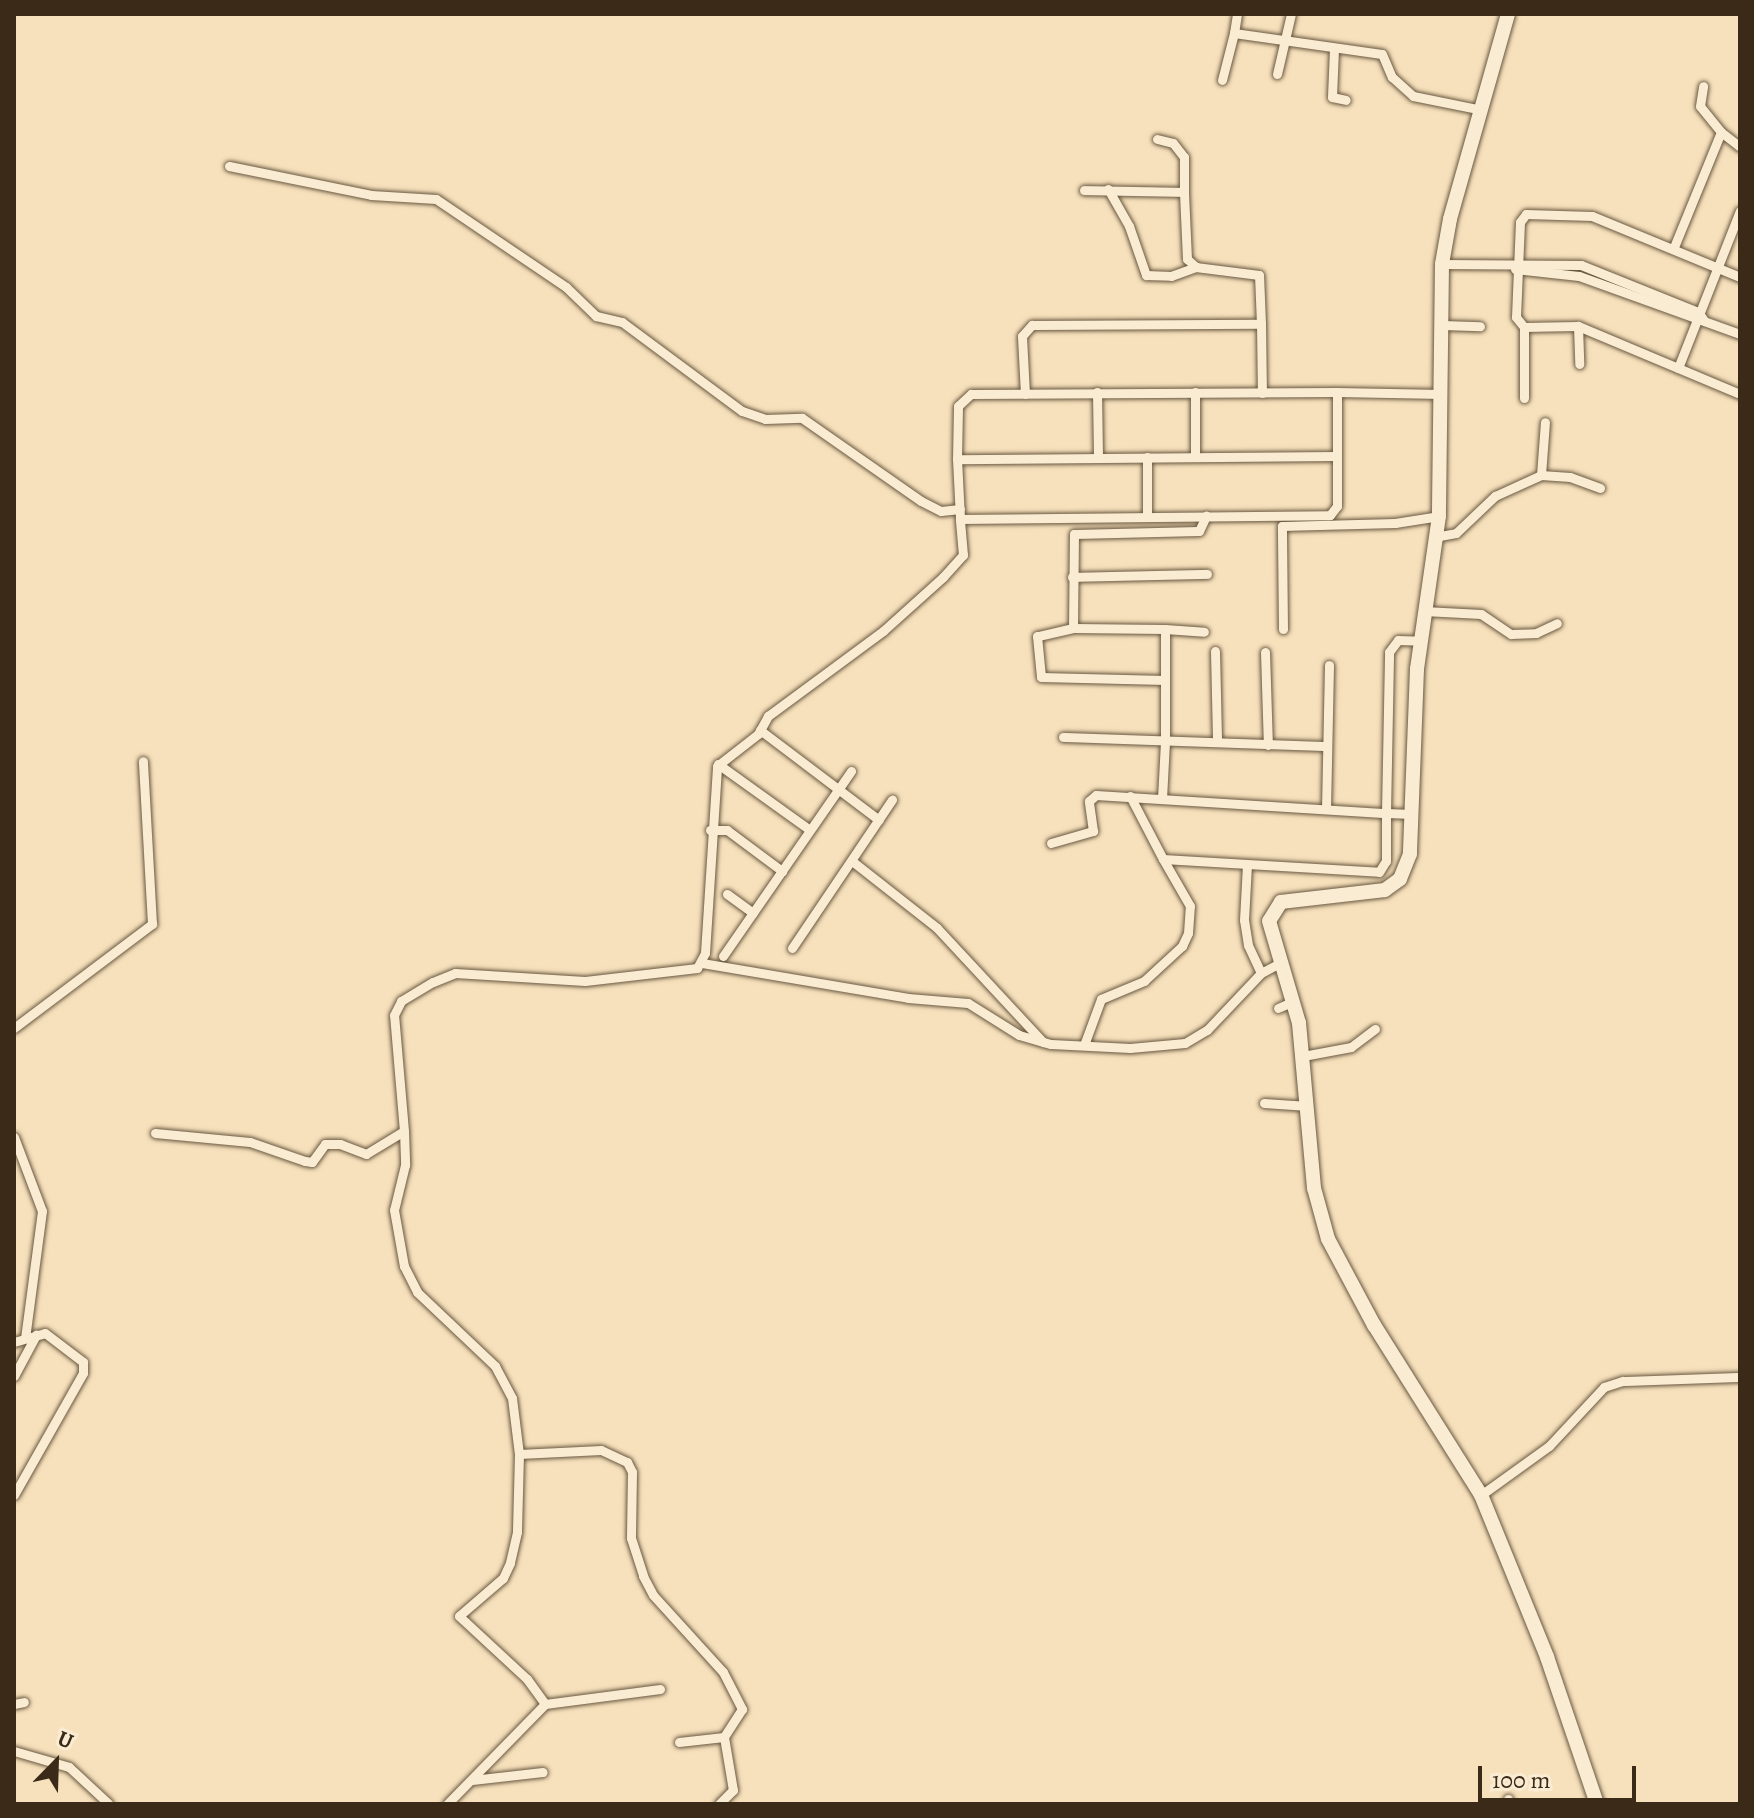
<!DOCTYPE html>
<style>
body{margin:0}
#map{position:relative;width:1754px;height:1818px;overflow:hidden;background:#f7e1bc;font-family:Alegreya,serif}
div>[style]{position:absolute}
.roads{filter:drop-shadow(0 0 2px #695840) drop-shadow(0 0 2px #695840)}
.street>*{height:9px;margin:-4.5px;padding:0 4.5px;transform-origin:4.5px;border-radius:4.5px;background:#faecd3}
.secondary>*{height:14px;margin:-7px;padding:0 7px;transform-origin:7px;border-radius:7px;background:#faecd3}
span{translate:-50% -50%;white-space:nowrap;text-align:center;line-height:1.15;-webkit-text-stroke:7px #faecd3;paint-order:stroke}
.frame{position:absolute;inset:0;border:16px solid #3a2a17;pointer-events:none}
.north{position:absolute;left:16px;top:1722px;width:80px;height:80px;-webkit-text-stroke:6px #faecd3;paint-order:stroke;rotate:23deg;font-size:22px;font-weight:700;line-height:32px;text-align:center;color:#3a2a17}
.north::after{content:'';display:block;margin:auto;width:28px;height:36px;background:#3a2a17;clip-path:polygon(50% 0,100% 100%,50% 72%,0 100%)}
.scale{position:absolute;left:1478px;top:1766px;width:158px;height:36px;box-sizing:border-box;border:4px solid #3a2a17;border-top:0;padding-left:10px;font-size:24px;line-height:28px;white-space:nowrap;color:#3a2a17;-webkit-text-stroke:6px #faecd3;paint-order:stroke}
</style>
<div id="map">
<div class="roads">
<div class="street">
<div style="left:1237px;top:14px;width:19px;rotate:99deg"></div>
<div style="left:1234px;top:33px;width:149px;rotate:8.1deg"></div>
<div style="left:1382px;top:54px;width:25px;rotate:67deg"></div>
<div style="left:1392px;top:77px;width:28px;rotate:42deg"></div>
<div style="left:1413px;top:96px;width:70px;rotate:11.5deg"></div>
<div style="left:1334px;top:49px;width:48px;rotate:92.4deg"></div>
<div style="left:1332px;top:97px;width:14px;rotate:12deg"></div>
<div style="left:1277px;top:74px;width:62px;rotate:-76.9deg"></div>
<div style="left:1222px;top:80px;width:49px;rotate:-75.7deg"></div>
<div style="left:1721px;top:132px;width:24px;rotate:38deg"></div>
<div style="left:1157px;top:139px;width:16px;rotate:14deg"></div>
<div style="left:1173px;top:143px;width:18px;rotate:52deg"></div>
<div style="left:1184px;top:157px;width:35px;rotate:90deg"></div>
<div style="left:229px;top:166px;width:145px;rotate:11.5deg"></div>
<div style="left:371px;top:195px;width:65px;rotate:3.5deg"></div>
<div style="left:436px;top:199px;width:157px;rotate:34.1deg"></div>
<div style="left:566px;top:287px;width:42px;rotate:44deg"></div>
<div style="left:596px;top:316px;width:27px;rotate:13deg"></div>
<div style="left:622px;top:322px;width:149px;rotate:36.6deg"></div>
<div style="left:742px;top:411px;width:24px;rotate:19deg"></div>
<div style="left:765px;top:419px;width:37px;rotate:-2deg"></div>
<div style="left:802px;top:418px;width:145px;rotate:34.9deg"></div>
<div style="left:921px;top:501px;width:22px;rotate:27deg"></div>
<div style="left:941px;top:511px;width:19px;rotate:-6deg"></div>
<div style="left:1108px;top:189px;width:43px;rotate:60.4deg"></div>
<div style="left:1129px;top:226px;width:52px;rotate:70.9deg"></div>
<div style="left:1146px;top:275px;width:25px;rotate:2deg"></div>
<div style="left:1171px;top:276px;width:27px;rotate:-20deg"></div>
<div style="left:1674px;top:247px;width:124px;rotate:-67.8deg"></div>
<div style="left:1721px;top:132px;width:33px;rotate:-129deg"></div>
<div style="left:1700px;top:106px;width:20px;rotate:-81deg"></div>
<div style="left:1442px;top:264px;width:139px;rotate:0.4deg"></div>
<div style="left:1581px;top:265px;width:126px;rotate:21.9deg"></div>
<div style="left:1698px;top:312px;width:9px;rotate:54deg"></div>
<div style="left:1515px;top:269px;width:64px;rotate:6.2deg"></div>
<div style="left:1579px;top:276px;width:171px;rotate:19.8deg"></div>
<div style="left:1261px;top:324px;width:69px;rotate:89.2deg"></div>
<div style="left:1442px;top:325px;width:38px;rotate:2deg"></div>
<div style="left:1578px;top:326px;width:38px;rotate:88deg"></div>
<div style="left:1524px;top:327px;width:13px;rotate:-129deg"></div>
<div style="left:1516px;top:317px;width:95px;rotate:-87.6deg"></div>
<div style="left:1520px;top:222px;width:10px;rotate:-53deg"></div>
<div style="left:1526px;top:214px;width:66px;rotate:1.7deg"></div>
<div style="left:1592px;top:216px;width:160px;rotate:22.4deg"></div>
<div style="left:1678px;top:368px;width:169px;rotate:-68.5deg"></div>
<div style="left:1097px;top:392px;width:64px;rotate:89.1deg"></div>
<div style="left:1195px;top:392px;width:64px;rotate:90deg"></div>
<div style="left:1337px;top:392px;width:64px;rotate:90deg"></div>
<div style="left:1337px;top:456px;width:380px;rotate:179.5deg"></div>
<div style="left:957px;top:459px;width:53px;rotate:-88.9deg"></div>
<div style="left:958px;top:406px;width:18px;rotate:-43deg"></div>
<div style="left:971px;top:394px;width:366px;rotate:-0.3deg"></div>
<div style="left:1337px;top:392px;width:105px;rotate:1.1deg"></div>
<div style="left:1025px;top:394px;width:58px;rotate:-93deg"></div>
<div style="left:1022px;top:336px;width:15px;rotate:-48deg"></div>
<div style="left:1032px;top:325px;width:229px;rotate:-0.3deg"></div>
<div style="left:1261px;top:324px;width:49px;rotate:-92.3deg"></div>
<div style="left:1259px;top:275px;width:64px;rotate:-172.8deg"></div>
<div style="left:1196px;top:267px;width:12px;rotate:-138deg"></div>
<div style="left:1187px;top:259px;width:67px;rotate:-92.6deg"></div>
<div style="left:1184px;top:192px;width:100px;rotate:-178.9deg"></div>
<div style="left:1524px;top:398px;width:71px;rotate:-90deg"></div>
<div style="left:1524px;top:327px;width:54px;rotate:-1.1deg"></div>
<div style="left:1578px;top:326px;width:176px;rotate:22.8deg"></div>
<div style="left:1147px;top:457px;width:59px;rotate:90deg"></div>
<div style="left:957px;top:459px;width:60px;rotate:87.1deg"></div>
<div style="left:960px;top:519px;width:370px;rotate:-0.6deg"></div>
<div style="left:1330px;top:515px;width:11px;rotate:-52deg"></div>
<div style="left:1337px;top:506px;width:50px;rotate:-90deg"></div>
<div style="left:1541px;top:475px;width:29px;rotate:4deg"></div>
<div style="left:1570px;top:477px;width:32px;rotate:20deg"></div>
<div style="left:1434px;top:537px;width:22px;rotate:-10deg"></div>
<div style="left:1456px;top:533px;width:54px;rotate:-43.5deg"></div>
<div style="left:1495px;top:496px;width:51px;rotate:-24.5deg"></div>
<div style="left:1541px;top:475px;width:53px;rotate:-85.7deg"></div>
<div style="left:1072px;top:577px;width:135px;rotate:-1.3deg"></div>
<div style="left:1424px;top:611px;width:57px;rotate:3deg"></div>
<div style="left:1481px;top:614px;width:36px;rotate:34deg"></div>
<div style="left:1511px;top:634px;width:25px;rotate:-2deg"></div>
<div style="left:1536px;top:633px;width:23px;rotate:-25deg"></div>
<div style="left:1073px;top:628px;width:94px;rotate:-89.4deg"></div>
<div style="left:1074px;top:534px;width:125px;rotate:-1.4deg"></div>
<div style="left:1199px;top:531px;width:17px;rotate:-65deg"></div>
<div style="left:1165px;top:629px;width:39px;rotate:4deg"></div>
<div style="left:1283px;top:629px;width:103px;rotate:-90.6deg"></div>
<div style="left:1282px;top:526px;width:113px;rotate:-1.5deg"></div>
<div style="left:1395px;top:523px;width:45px;rotate:-9deg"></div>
<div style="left:1215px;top:651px;width:91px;rotate:88.7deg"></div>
<div style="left:1265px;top:652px;width:93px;rotate:88.2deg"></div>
<div style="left:760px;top:730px;width:149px;rotate:37.1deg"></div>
<div style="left:1063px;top:737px;width:263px;rotate:2deg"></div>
<div style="left:718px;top:764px;width:113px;rotate:35.7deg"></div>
<div style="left:1130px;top:796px;width:71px;rotate:62.4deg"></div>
<div style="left:1163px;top:859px;width:216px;rotate:3.4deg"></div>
<div style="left:1379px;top:872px;width:13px;rotate:-58deg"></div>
<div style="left:1386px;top:861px;width:48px;rotate:-90deg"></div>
<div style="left:1386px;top:813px;width:26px;rotate:2deg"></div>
<div style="left:1162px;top:799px;width:58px;rotate:-87deg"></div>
<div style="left:1165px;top:741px;width:112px;rotate:-90deg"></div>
<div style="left:1165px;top:629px;width:92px;rotate:-179.4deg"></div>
<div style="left:1073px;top:628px;width:37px;rotate:167deg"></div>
<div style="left:1037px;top:636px;width:41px;rotate:84.4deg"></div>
<div style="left:1041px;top:677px;width:124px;rotate:1.4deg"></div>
<div style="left:1326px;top:809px;width:144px;rotate:-88.8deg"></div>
<div style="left:710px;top:830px;width:17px"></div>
<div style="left:727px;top:830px;width:69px;rotate:36.7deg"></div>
<div style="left:1051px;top:843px;width:44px;rotate:-15.9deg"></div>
<div style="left:1093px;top:831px;width:30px;rotate:-98deg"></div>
<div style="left:1089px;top:801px;width:9px;rotate:-41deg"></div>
<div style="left:1096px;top:795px;width:291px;rotate:3.6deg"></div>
<div style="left:1386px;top:813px;width:161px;rotate:-88.9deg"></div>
<div style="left:1389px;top:652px;width:15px;rotate:-53deg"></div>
<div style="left:1398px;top:640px;width:23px;rotate:2deg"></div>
<div style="left:852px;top:861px;width:108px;rotate:38.2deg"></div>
<div style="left:937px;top:928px;width:156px;rotate:47.1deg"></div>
<div style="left:727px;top:894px;width:32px;rotate:36deg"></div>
<div style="left:792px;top:948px;width:179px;rotate:-56deg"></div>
<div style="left:723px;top:956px;width:225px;rotate:-55.3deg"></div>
<div style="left:702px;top:963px;width:209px;rotate:9.6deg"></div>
<div style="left:908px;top:998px;width:60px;rotate:4.8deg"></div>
<div style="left:968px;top:1003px;width:60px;rotate:32.1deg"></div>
<div style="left:1019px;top:1035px;width:33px;rotate:16deg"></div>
<div style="left:1051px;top:1044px;width:79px;rotate:2.9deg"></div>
<div style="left:1130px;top:1048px;width:55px;rotate:-5.2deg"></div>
<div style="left:1185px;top:1043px;width:26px;rotate:-31deg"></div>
<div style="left:1207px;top:1030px;width:79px;rotate:-46.5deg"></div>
<div style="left:1261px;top:973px;width:31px;rotate:-115deg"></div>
<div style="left:1248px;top:945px;width:25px;rotate:-99deg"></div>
<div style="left:1244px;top:920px;width:56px;rotate:-86.9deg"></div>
<div style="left:1261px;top:973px;width:21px;rotate:-28deg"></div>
<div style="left:1278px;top:1008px;width:17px;rotate:-24deg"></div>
<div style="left:14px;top:1028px;width:173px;rotate:-37deg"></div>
<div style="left:152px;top:924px;width:163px;rotate:-93.2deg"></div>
<div style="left:1084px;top:1045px;width:49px;rotate:-69.7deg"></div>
<div style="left:1101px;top:999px;width:47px;rotate:-22.7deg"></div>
<div style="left:1144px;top:981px;width:52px;rotate:-42.6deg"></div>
<div style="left:1182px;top:946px;width:14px;rotate:-65deg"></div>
<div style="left:1188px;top:933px;width:27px;rotate:-86deg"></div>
<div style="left:1190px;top:906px;width:54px;rotate:-119.9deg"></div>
<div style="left:1303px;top:1056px;width:49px;rotate:-10.6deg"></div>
<div style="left:1351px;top:1047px;width:30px;rotate:-37deg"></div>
<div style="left:1264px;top:1103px;width:44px;rotate:3.9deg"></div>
<div style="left:404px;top:1131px;width:34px;rotate:88deg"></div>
<div style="left:405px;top:1165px;width:46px;rotate:103.7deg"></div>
<div style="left:394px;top:1210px;width:57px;rotate:79.9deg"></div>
<div style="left:404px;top:1266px;width:29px;rotate:63deg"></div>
<div style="left:417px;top:1292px;width:108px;rotate:43.5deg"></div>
<div style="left:495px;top:1366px;width:36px;rotate:62deg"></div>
<div style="left:512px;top:1398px;width:56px;rotate:82.9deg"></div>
<div style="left:519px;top:1454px;width:78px;rotate:91.5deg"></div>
<div style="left:517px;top:1532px;width:32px;rotate:103deg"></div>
<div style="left:510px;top:1563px;width:17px;rotate:115deg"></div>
<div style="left:503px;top:1578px;width:58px;rotate:139.2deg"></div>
<div style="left:459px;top:1616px;width:93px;rotate:42.8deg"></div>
<div style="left:527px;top:1679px;width:31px;rotate:54deg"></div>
<div style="left:545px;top:1704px;width:140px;rotate:134.4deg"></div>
<div style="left:155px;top:1133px;width:95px;rotate:5.4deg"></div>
<div style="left:250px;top:1142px;width:58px;rotate:19.1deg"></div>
<div style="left:305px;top:1161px;width:7px;rotate:8deg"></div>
<div style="left:312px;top:1162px;width:22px;rotate:-54deg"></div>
<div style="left:325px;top:1144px;width:15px"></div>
<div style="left:340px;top:1144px;width:28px;rotate:21deg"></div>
<div style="left:366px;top:1154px;width:44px;rotate:-31.2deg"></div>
<div style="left:404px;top:1131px;width:116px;rotate:-94.9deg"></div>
<div style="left:394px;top:1015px;width:16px;rotate:-63deg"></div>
<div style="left:401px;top:1001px;width:37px;rotate:-31deg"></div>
<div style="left:433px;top:982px;width:24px;rotate:-22deg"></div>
<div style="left:455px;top:973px;width:130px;rotate:3.5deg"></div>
<div style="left:585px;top:981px;width:113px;rotate:-6.6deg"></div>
<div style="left:697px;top:968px;width:17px;rotate:-62deg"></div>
<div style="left:705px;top:953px;width:187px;rotate:-86.3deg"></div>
<div style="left:717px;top:766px;width:52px;rotate:-38deg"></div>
<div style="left:758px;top:734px;width:21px;rotate:-61deg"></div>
<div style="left:768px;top:716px;width:143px;rotate:-36.5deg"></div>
<div style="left:883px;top:631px;width:81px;rotate:-42deg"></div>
<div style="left:943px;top:577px;width:30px;rotate:-48deg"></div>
<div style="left:963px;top:555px;width:36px;rotate:-95deg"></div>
<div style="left:14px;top:1137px;width:79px;rotate:69.3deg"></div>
<div style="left:42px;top:1211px;width:128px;rotate:97.6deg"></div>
<div style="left:14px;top:1342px;width:32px;rotate:-16deg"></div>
<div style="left:45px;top:1333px;width:48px;rotate:37.3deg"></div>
<div style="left:83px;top:1362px;width:11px;rotate:90deg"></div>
<div style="left:83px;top:1373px;width:140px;rotate:119.5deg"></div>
<div style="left:14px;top:1376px;width:47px;rotate:-61.8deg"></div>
<div style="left:519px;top:1454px;width:82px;rotate:-2.8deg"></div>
<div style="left:601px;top:1450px;width:29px;rotate:25deg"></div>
<div style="left:627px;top:1462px;width:11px;rotate:63deg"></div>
<div style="left:632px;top:1472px;width:66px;rotate:90.9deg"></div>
<div style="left:631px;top:1538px;width:40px;rotate:72deg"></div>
<div style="left:643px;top:1576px;width:21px;rotate:62deg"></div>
<div style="left:653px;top:1595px;width:104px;rotate:47.7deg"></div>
<div style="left:723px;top:1672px;width:42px;rotate:62.8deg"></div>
<div style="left:742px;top:1709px;width:33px;rotate:123deg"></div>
<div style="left:724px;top:1737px;width:54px;rotate:80.4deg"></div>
<div style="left:733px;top:1790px;width:20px;rotate:135deg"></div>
<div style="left:1481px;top:1495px;width:84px;rotate:-35.8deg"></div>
<div style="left:1549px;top:1446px;width:81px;rotate:-47deg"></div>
<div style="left:1604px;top:1387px;width:20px;rotate:-18deg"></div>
<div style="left:1623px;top:1381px;width:117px;rotate:-2deg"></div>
<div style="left:14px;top:1704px;width:10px;rotate:-11deg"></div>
<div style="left:545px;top:1704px;width:116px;rotate:-7.4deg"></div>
<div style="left:679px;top:1742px;width:45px;rotate:-6.3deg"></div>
<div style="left:14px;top:1751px;width:57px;rotate:16.2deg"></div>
<div style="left:69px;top:1767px;width:54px;rotate:42.8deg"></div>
<div style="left:472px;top:1780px;width:71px;rotate:-6.4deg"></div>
<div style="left:1508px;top:1799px;width:5px;rotate:79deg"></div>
</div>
<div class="secondary">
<div style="left:1508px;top:14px;width:213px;rotate:105.8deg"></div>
<div style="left:1450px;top:219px;width:46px;rotate:100.1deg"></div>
<div style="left:1442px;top:264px;width:252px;rotate:90.7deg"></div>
<div style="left:1439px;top:516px;width:155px;rotate:98.2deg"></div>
<div style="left:1417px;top:669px;width:185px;rotate:92.2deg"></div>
<div style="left:1410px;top:854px;width:27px;rotate:112deg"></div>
<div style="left:1400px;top:879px;width:19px;rotate:144deg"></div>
<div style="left:1385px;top:890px;width:105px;rotate:173.4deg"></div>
<div style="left:1281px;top:902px;width:22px;rotate:122deg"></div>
<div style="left:1269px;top:921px;width:106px;rotate:73.6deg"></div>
<div style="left:1299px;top:1023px;width:166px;rotate:84.8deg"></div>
<div style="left:1314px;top:1188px;width:53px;rotate:74.6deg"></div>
<div style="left:1328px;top:1239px;width:98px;rotate:61.9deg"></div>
<div style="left:1374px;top:1325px;width:201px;rotate:57.8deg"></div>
<div style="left:1481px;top:1495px;width:175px;rotate:67.8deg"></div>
<div style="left:1547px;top:1657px;width:155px;rotate:71.2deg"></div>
</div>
</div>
<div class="frame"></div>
<div class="north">U</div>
<div class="scale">100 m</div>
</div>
